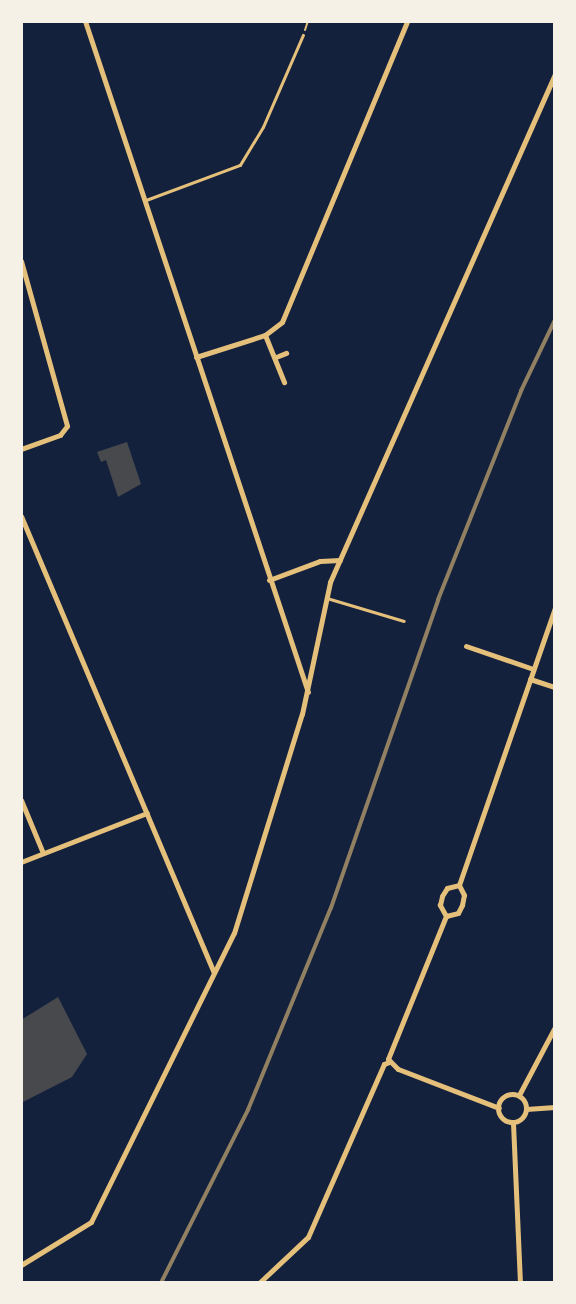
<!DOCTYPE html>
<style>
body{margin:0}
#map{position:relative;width:576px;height:1304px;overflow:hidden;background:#14213d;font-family:Cabin,sans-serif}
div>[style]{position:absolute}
.building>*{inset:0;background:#48494c}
.path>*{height:2px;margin:-1px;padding:0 1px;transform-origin:1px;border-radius:1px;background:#e5c07b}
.service>*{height:2.5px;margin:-1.25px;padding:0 1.25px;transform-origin:1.25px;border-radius:1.25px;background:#e5c07b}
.minor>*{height:5px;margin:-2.5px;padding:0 2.5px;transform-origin:2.5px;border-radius:2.5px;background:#e5c07b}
.minor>.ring{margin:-2.5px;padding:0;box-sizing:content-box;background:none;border:5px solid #e5c07b;border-radius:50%}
.rail>*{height:3.5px;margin:-1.75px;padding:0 1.75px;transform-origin:1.75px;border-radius:1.75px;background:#918062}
span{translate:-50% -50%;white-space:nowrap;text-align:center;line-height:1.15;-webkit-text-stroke:7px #f6f1e7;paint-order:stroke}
.frame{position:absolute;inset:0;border:23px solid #f6f1e7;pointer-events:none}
</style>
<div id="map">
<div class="building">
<div style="clip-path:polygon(127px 442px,141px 484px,118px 497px,106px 460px,101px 462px,97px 452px)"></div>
<div style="clip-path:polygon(58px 997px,87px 1054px,72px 1077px,21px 1103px,21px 1020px)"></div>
</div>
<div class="path">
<div style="left:305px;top:30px;width:9px;rotate:-72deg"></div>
</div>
<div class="service">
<div style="left:146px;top:200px;width:100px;rotate:-20.4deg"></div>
<div style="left:240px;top:165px;width:44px;rotate:-58.8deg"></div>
<div style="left:263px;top:127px;width:100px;rotate:-66.5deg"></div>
<div style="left:327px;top:598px;width:80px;rotate:16.6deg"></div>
</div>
<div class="minor">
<div style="left:85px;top:21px;width:707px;rotate:71.62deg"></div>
<div style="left:21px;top:261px;width:171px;rotate:74.4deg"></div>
<div style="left:67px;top:426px;width:11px;rotate:128deg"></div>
<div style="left:60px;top:435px;width:41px;rotate:160.3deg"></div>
<div style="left:265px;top:335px;width:51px;rotate:68deg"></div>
<div style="left:196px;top:357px;width:72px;rotate:-17.7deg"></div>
<div style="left:265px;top:335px;width:21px;rotate:-37deg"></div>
<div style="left:282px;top:322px;width:326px;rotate:-67.4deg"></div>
<div style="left:276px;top:357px;width:11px;rotate:-22deg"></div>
<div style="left:21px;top:516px;width:495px;rotate:67.1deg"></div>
<div style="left:269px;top:580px;width:54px;rotate:-20.4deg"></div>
<div style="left:320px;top:561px;width:20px;rotate:-3deg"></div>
<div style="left:466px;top:646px;width:71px;rotate:18.9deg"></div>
<div style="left:530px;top:679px;width:26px;rotate:18deg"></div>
<div style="left:21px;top:800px;width:57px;rotate:67.5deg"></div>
<div style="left:21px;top:862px;width:135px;rotate:-21.3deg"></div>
<div style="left:446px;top:916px;width:12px;rotate:-14deg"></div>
<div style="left:458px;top:913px;width:9px;rotate:-63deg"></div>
<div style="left:462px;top:905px;width:10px;rotate:-79deg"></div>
<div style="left:464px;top:895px;width:11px;rotate:-117deg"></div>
<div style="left:459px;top:885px;width:294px;rotate:-70.9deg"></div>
<div style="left:446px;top:916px;width:154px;rotate:112.1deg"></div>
<div style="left:388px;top:1059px;width:14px;rotate:45deg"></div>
<div style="left:398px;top:1069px;width:108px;rotate:21.1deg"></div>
<div style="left:446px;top:916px;width:13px;rotate:-119deg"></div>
<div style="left:440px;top:905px;width:9px;rotate:-77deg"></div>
<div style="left:442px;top:896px;width:9px;rotate:-58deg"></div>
<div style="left:447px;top:888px;width:12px;rotate:-14deg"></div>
<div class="ring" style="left:498px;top:1094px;width:23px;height:23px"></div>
<div style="left:519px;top:1095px;width:77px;rotate:-62.1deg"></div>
<div style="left:526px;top:1109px;width:29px;rotate:-4deg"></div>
<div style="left:513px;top:1123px;width:160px;rotate:87.5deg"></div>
<div style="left:21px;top:1265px;width:82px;rotate:-31.6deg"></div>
<div style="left:91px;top:1222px;width:322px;rotate:-63.7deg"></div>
<div style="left:234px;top:933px;width:229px;rotate:-72.8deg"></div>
<div style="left:302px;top:714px;width:135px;rotate:-78deg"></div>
<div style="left:330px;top:582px;width:556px;rotate:-66.11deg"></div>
<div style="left:259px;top:1283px;width:67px;rotate:-43.2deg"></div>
<div style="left:308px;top:1237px;width:189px;rotate:-66.3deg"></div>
<div style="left:384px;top:1064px;width:5px;rotate:-22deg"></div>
</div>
<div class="rail">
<div style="left:161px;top:1283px;width:194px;rotate:-63.3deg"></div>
<div style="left:248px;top:1110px;width:218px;rotate:-67.7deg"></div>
<div style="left:331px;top:908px;width:326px;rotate:-70.8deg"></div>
<div style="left:438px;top:600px;width:225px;rotate:-68.3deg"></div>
<div style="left:521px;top:391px;width:79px;rotate:-64.4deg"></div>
</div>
<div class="frame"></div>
</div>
